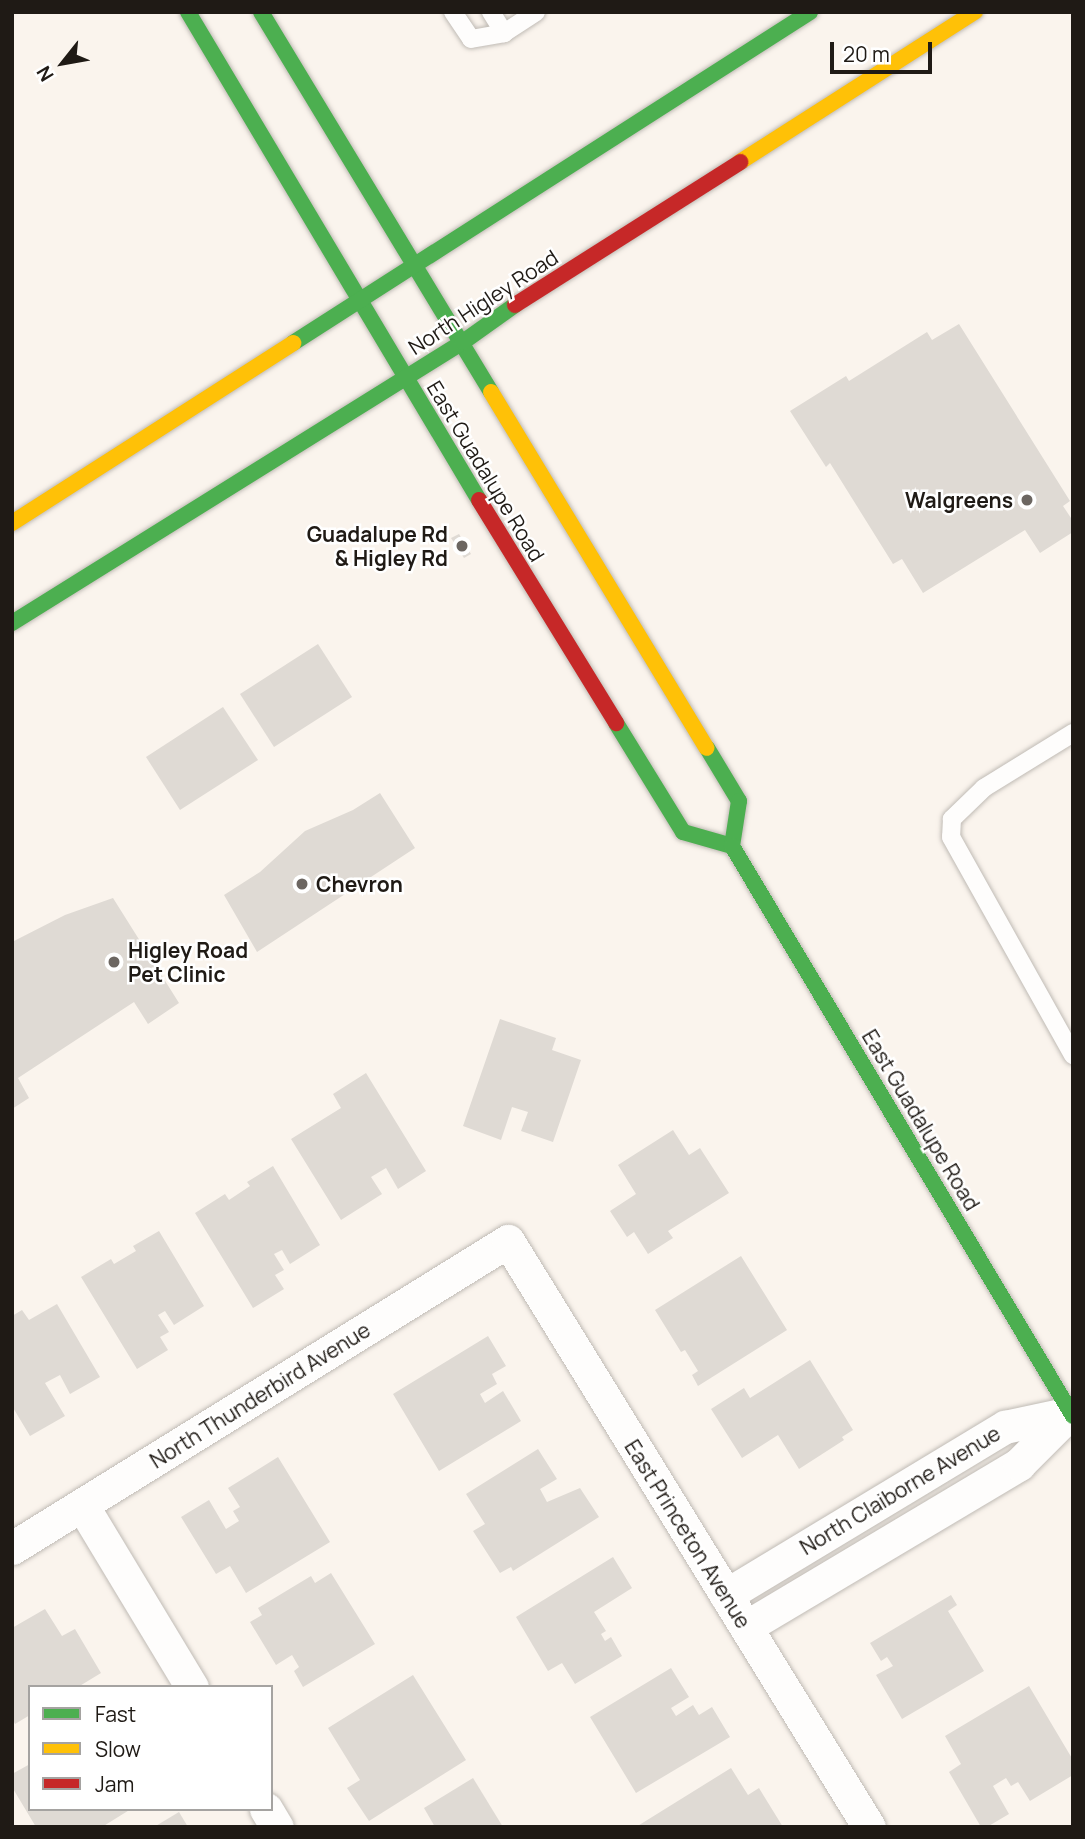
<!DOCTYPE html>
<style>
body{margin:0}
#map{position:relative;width:1085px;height:1839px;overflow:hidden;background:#faf4ed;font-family:Manrope,sans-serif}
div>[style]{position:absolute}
.building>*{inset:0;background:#dfdad4}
.roads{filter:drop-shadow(0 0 2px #c0bbb5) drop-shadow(0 0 2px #c0bbb5)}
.lane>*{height:18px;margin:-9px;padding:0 9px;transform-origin:9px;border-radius:9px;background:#fefdfc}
.street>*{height:33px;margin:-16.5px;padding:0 16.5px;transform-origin:16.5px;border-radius:16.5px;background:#fefdfc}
.fast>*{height:16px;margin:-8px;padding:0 8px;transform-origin:8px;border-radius:8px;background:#4caf50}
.slow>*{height:16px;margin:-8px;padding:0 8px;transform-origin:8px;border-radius:8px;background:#ffc107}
.jam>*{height:16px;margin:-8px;padding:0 8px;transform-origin:8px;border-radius:8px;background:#c62828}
.dots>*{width:19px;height:19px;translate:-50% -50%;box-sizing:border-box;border:4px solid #fff;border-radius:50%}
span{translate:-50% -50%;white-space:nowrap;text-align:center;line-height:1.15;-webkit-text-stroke:5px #fff;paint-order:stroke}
.street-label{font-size:21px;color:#1f1a15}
.poi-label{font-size:21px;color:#1f1a15;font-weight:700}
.right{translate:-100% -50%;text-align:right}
.left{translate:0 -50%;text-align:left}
.frame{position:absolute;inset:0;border:14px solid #1f1a15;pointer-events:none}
.legend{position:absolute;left:28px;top:1685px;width:245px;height:126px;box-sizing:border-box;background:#fff;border:2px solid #a5a3a1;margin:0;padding:9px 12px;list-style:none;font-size:21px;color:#1f1a15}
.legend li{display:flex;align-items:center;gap:14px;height:35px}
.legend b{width:35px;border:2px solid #a5a3a1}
.north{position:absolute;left:28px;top:28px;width:70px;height:70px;-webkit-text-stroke:5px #fff;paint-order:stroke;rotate:239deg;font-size:19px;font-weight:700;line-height:28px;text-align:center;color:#1f1a15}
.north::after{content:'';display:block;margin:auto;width:24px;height:32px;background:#1f1a15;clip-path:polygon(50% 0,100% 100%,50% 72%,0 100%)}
.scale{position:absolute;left:830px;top:42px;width:102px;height:32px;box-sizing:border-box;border:4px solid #1f1a15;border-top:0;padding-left:9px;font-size:21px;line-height:24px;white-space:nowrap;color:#1f1a15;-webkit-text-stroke:5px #fff;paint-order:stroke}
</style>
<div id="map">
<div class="building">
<div style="clip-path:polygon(959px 324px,1070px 501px,1063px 506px,1073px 521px,1073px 532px,1040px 553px,1025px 530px,923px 593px,902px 559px,893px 564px,830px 463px,826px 467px,790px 411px,846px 376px,849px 381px,927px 332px,932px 340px)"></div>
<div style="clip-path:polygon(459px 534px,471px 554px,464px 558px,451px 538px)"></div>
<div style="clip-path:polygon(318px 644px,352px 697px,274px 747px,240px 694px)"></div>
<div style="clip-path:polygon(223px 707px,258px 760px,180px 810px,146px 757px)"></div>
<div style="clip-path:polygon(380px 793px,415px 848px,257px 952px,224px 895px,260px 872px,305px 831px,353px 810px)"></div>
<div style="clip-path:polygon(113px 898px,179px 1003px,148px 1024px,134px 1002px,18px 1078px,29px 1098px,12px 1109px,12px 942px,65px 915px)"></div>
<div style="clip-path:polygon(500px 1019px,556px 1038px,552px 1050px,581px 1060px,553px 1142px,521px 1131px,528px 1112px,512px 1107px,501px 1140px,463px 1126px)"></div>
<div style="clip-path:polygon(366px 1073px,426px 1171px,398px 1189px,386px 1168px,371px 1177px,382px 1194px,341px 1220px,291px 1139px,341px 1108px,333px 1094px)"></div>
<div style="clip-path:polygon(673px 1130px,689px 1155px,700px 1148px,729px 1193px,668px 1231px,673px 1238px,648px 1254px,634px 1232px,627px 1237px,610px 1211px,636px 1194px,618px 1165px)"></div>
<div style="clip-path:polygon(273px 1166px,320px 1245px,290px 1264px,282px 1250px,274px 1254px,284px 1270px,275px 1275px,284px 1289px,253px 1308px,195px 1213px,225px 1194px,229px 1200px,250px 1186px,247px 1182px)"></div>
<div style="clip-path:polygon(159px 1231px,204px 1306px,174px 1325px,165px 1311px,158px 1315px,169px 1332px,160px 1337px,168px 1350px,137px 1369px,81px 1277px,111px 1259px,114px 1264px,136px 1251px,133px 1246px)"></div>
<div style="clip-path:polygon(741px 1256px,787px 1330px,698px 1386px,692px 1375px,698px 1371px,685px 1350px,681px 1352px,655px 1310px)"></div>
<div style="clip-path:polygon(57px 1304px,100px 1377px,70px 1394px,60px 1375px,45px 1383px,65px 1416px,30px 1436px,12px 1406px,12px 1316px,22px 1310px,29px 1320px)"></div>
<div style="clip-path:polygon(488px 1336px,506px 1366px,492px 1374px,497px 1384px,480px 1394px,485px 1403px,503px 1391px,521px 1421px,439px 1471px,393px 1394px)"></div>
<div style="clip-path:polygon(810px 1360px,853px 1430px,842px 1437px,844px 1440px,799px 1469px,778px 1435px,742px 1458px,711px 1409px,744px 1388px,750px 1398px)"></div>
<div style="clip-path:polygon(538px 1449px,557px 1479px,540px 1489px,547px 1502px,580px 1488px,599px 1517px,513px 1571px,511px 1567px,500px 1573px,473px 1531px,485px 1524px,466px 1494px)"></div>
<div style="clip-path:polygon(278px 1457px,330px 1542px,246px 1593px,230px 1566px,216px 1574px,181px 1517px,209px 1500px,226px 1529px,239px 1521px,233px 1511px,240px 1507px,228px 1488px)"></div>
<div style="clip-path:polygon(613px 1557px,632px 1588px,594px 1612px,606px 1631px,601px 1634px,605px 1641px,611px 1637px,622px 1656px,575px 1684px,562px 1663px,548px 1671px,516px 1617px)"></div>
<div style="clip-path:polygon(331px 1573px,375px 1644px,303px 1687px,294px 1671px,299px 1667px,292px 1655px,276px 1665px,250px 1622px,262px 1615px,258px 1608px,311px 1576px,315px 1583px)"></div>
<div style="clip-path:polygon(951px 1595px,957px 1605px,948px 1611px,984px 1671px,902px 1719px,876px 1675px,893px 1666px,887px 1657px,881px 1661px,870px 1643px)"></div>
<div style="clip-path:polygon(45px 1609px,62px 1636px,75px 1629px,101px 1673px,78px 1687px,30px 1687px,30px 1715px,15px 1724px,12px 1718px,12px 1628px)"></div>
<div style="clip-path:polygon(671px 1668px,689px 1697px,671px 1708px,676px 1716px,693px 1705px,699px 1715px,712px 1707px,730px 1737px,636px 1793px,590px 1717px)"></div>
<div style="clip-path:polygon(413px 1675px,466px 1760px,369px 1821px,347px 1788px,360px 1780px,328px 1728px)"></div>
<div style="clip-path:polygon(1029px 1686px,1073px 1760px,1073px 1775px,1030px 1801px,1018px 1782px,1011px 1786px,1006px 1778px,993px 1786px,1009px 1814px,987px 1827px,981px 1827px,949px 1772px,961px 1764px,945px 1736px)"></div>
<div style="clip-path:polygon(30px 1764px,30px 1809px,131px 1809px,102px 1827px,36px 1827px,12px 1787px,12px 1774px)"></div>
<div style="clip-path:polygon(731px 1768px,748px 1795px,759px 1788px,783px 1827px,636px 1827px)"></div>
<div style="clip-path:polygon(473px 1778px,503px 1827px,435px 1827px,424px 1808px)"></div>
<div style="clip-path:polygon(179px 1812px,188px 1827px,154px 1827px)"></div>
</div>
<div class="roads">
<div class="lane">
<div style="left:453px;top:12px;width:32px;rotate:56deg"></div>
<div style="left:471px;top:39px;width:34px;rotate:-10deg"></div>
<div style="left:504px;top:33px;width:38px;rotate:-33deg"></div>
<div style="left:491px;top:12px;width:25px;rotate:58deg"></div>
<div style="left:1073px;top:733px;width:105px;rotate:148.3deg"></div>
<div style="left:984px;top:788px;width:45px;rotate:135.9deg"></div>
<div style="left:952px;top:819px;width:18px;rotate:93deg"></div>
<div style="left:951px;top:837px;width:250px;rotate:60.8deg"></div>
</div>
<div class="street">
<div style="left:82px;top:1505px;width:213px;rotate:58.9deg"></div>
<div style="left:12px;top:1548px;width:583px;rotate:-31.76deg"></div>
<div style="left:508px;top:1241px;width:688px;rotate:58.37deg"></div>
<div style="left:726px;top:1595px;width:326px;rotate:-31.1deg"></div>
<div style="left:1005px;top:1427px;width:66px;rotate:-12.2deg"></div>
<div style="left:746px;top:1627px;width:318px;rotate:-30.8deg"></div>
<div style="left:1019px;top:1464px;width:72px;rotate:-45deg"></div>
<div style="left:266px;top:1809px;width:21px;rotate:59deg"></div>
</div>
<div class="fast">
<div style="left:188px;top:12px;width:568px;rotate:59.19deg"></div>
<div style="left:261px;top:12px;width:444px;rotate:58.8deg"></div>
<div style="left:293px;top:343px;width:614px;rotate:-32.63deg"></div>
<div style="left:12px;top:623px;width:531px;rotate:-31.93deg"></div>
<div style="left:463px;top:342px;width:64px;rotate:-35.4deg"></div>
<div style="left:616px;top:723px;width:128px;rotate:58.4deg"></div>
<div style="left:683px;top:832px;width:51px;rotate:15.9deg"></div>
<div style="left:707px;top:748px;width:62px;rotate:58.9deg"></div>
<div style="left:739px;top:801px;width:46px;rotate:98.8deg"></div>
<div style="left:732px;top:846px;width:664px;rotate:59.11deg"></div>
</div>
<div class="slow">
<div style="left:740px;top:162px;width:279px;rotate:-32.6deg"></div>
<div style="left:491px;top:392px;width:416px;rotate:58.8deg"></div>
<div style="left:12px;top:523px;width:334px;rotate:-32.6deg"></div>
</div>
<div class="jam">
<div style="left:515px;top:305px;width:267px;rotate:-32.4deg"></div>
<div style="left:479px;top:500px;width:262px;rotate:58.4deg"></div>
</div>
</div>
<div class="dots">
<div style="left:1027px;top:500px;background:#6c6661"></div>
<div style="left:462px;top:546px;background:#6c6661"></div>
<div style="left:302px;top:884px;background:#6c6661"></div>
<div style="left:114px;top:962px;background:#6c6661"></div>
</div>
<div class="street-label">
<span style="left:483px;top:302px;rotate:-33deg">North Higley Road</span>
<span style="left:486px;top:471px;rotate:59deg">East Guadalupe Road</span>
<span style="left:921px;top:1120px;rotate:59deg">East Guadalupe Road</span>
<span style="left:260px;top:1395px;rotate:-32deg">North Thunderbird Avenue</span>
<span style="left:900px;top:1490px;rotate:-31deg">North Claiborne Avenue</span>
<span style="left:688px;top:1534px;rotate:58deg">East Princeton Avenue</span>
</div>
<div class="poi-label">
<span class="right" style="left:1013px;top:500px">Walgreens</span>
<span class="right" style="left:448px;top:546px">Guadalupe Rd<br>&amp; Higley Rd</span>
<span class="left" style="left:316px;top:884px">Chevron</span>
<span class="left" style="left:128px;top:962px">Higley Road<br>Pet Clinic</span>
</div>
<div class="frame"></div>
<ul class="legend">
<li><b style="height:9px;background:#4caf50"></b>Fast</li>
<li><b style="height:9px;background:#ffc107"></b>Slow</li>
<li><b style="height:9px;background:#c62828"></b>Jam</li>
</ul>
<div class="north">N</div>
<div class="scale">20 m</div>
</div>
